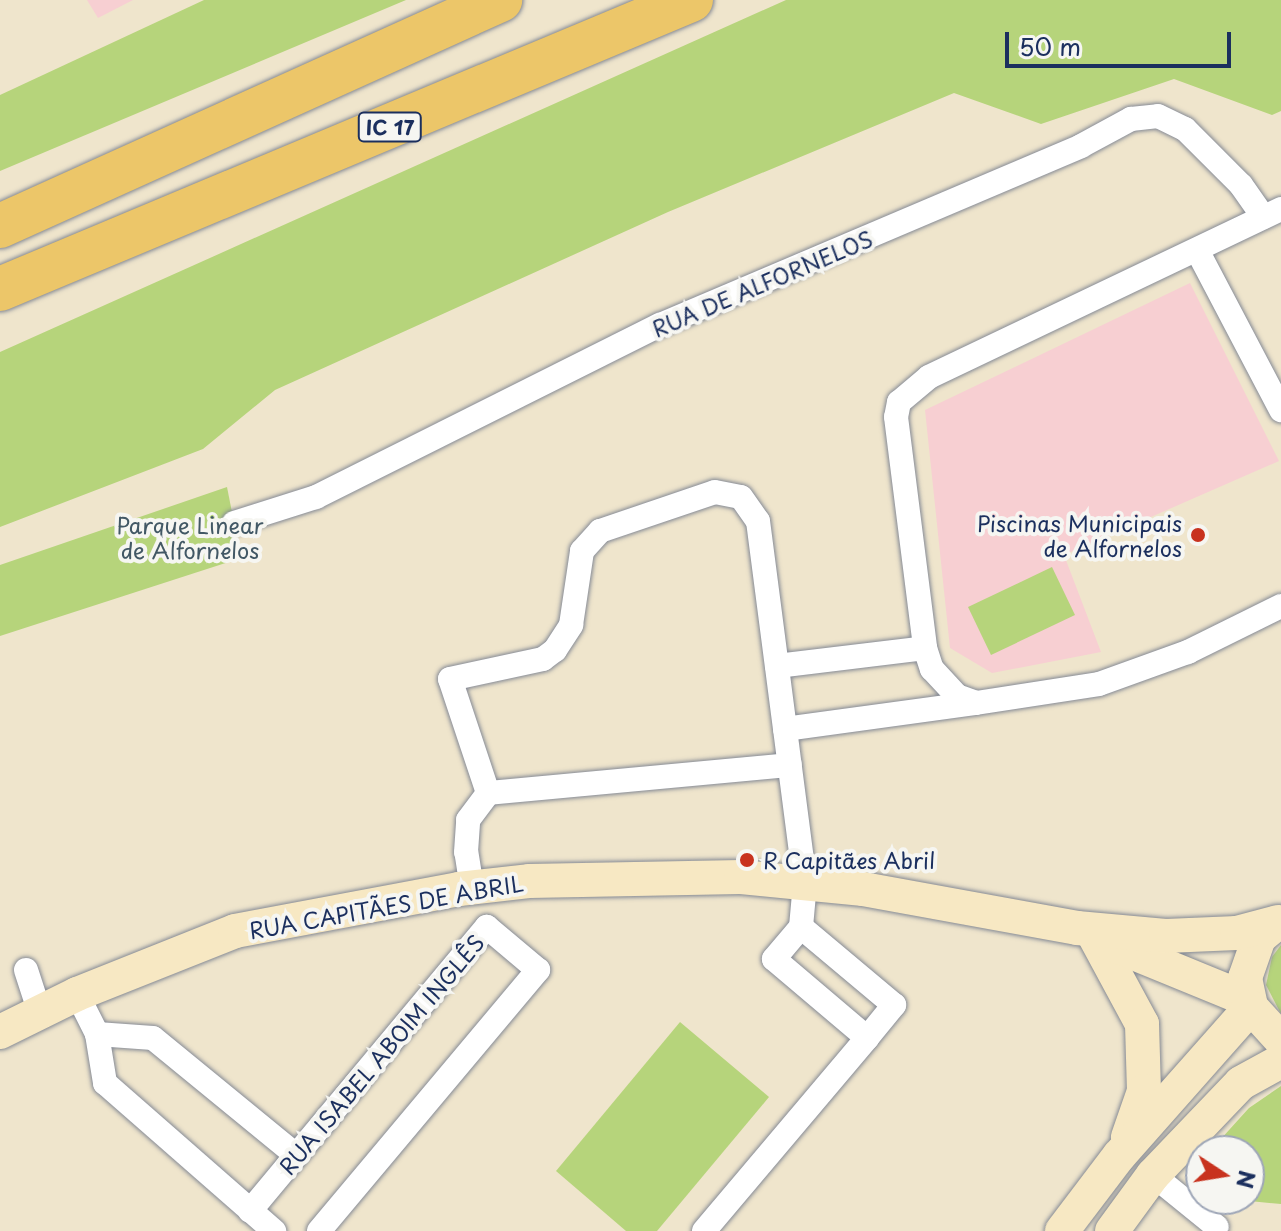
<!DOCTYPE html>
<meta charset="utf-8">
<style>
body{margin:0}
#map{position:relative;width:1281px;height:1231px;overflow:hidden;background:#efe5cc;font-family:"Playpen Sans",sans-serif}
div>[style]{position:absolute}
.built>*{inset:0;background:#f7cfd2}
.green>*{inset:0;background:#b6d47b}
.roads{filter:drop-shadow(0 0 2px #858a95) drop-shadow(0 0 2px #858a95)}
.street>*{height:24px;margin:-12px;padding:0 12px;transform-origin:12px;border-radius:12px;background:#fff}
.secondary>*{height:34px;margin:-17px;padding:0 17px;transform-origin:17px;border-radius:17px;background:#f7e8c3}
.highway>*{height:44px;margin:-22px;padding:0 22px;transform-origin:22px;border-radius:22px;background:#ecc669}
.dots>*{width:22px;height:22px;translate:-50% -50%;box-sizing:border-box;border:4px solid #f6f6f2;border-radius:50%}
span{translate:-50% -50%;white-space:nowrap;text-align:center;line-height:1.15;-webkit-text-stroke:8px #f6f6f2;paint-order:stroke}
.shield-label span{padding:2px 6px;background:#f6f6f2;border:2px solid;border-radius:6px;-webkit-text-stroke-width:0}
.shield-label{font-size:20px;color:#1b2f5e;font-weight:700}
.street-label{font-size:22px;color:#1b2f5e}
.poi-label{font-size:22px;color:#1b2f5e}
.right{translate:-100% -50%;text-align:right}
.left{translate:0 -50%;text-align:left}
.park-label{font-size:22px;color:#425865}
.north{position:absolute;left:1185px;top:1135px;width:80px;height:80px;box-sizing:border-box;background:#f6f6f2;border:2px solid #9ea6b7;border-radius:50%;rotate:102deg;font-size:22px;font-weight:700;line-height:32px;text-align:center;color:#1b2f5e}
.north::after{content:'';display:block;margin:auto;width:28px;height:36px;background:#c8321e;clip-path:polygon(50% 0,100% 100%,50% 72%,0 100%)}
.scale{position:absolute;left:1005px;top:32px;width:226px;height:36px;box-sizing:border-box;border:4px solid #1b2f5e;border-top:0;padding-left:10px;font-size:24px;line-height:28px;white-space:nowrap;color:#1b2f5e;-webkit-text-stroke:6px #f6f6f2;paint-order:stroke}
</style>
<div id="map">
<div class="built">
<div style="clip-path:polygon(87px 0,133px 0,98px 18px)"></div>
<div style="clip-path:polygon(1190px 283px,1279px 461px,1064px 555px,1101px 652px,992px 673px,950px 648px,925px 410px)"></div>
</div>
<div class="green">
<div style="clip-path:polygon(204px 0,406px 0,0 171px,0 95px)"></div>
<div style="clip-path:polygon(786px 0,1281px 0,1281px 111px,1272px 115px,1174px 79px,1041px 124px,954px 93px,668px 212px,275px 390px,203px 449px,0 527px,0 352px)"></div>
<div style="clip-path:polygon(227px 487px,241px 558px,0 636px,0 565px)"></div>
<div style="clip-path:polygon(1052px 567px,1075px 615px,991px 655px,968px 607px)"></div>
<div style="clip-path:polygon(1281px 945px,1281px 1014px,1266px 985px,1272px 957px)"></div>
<div style="clip-path:polygon(680px 1022px,769px 1097px,657px 1231px,626px 1231px,556px 1171px)"></div>
<div style="clip-path:polygon(1281px 1086px,1281px 1204px,1229px 1199px,1249px 1199px,1249px 1151px,1210px 1151px,1249px 1108px)"></div>
</div>
<div class="roads">
<div class="street">
<div style="left:1281px;top:209px;width:390px;rotate:154.5deg"></div>
<div style="left:929px;top:377px;width:39px;rotate:140deg"></div>
<div style="left:899px;top:402px;width:15px;rotate:101deg"></div>
<div style="left:896px;top:417px;width:233px;rotate:82.8deg"></div>
<div style="left:925px;top:648px;width:22px;rotate:72deg"></div>
<div style="left:932px;top:669px;width:37px;rotate:47deg"></div>
<div style="left:957px;top:696px;width:20px;rotate:20deg"></div>
<div style="left:976px;top:703px;width:124px;rotate:-8.8deg"></div>
<div style="left:1099px;top:684px;width:95px;rotate:-19.8deg"></div>
<div style="left:1188px;top:652px;width:104px;rotate:-26.3deg"></div>
<div style="left:1197px;top:250px;width:181px;rotate:62.3deg"></div>
<div style="left:234px;top:523px;width:86px;rotate:-17.6deg"></div>
<div style="left:316px;top:497px;width:385px;rotate:-26.6deg"></div>
<div style="left:660px;top:325px;width:457px;rotate:-23deg"></div>
<div style="left:1081px;top:146px;width:57px;rotate:-28.4deg"></div>
<div style="left:1131px;top:119px;width:27px;rotate:-6deg"></div>
<div style="left:1158px;top:116px;width:30px;rotate:26deg"></div>
<div style="left:1185px;top:129px;width:79px;rotate:45deg"></div>
<div style="left:1241px;top:185px;width:39px;rotate:55deg"></div>
<div style="left:777px;top:666px;width:149px;rotate:-6.9deg"></div>
<div style="left:785px;top:729px;width:193px;rotate:-7.8deg"></div>
<div style="left:488px;top:793px;width:120px;rotate:-108.4deg"></div>
<div style="left:450px;top:679px;width:95px;rotate:-12.1deg"></div>
<div style="left:543px;top:659px;width:15px;rotate:-37deg"></div>
<div style="left:555px;top:650px;width:30px;rotate:-57deg"></div>
<div style="left:571px;top:625px;width:75px;rotate:-81.5deg"></div>
<div style="left:582px;top:551px;width:27px;rotate:-48deg"></div>
<div style="left:600px;top:531px;width:121px;rotate:-18.7deg"></div>
<div style="left:715px;top:492px;width:26px;rotate:11deg"></div>
<div style="left:741px;top:497px;width:29px;rotate:55deg"></div>
<div style="left:758px;top:521px;width:365px;rotate:82.6deg"></div>
<div style="left:805px;top:883px;width:44px;rotate:95.2deg"></div>
<div style="left:472px;top:888px;width:36px;rotate:-99deg"></div>
<div style="left:466px;top:852px;width:32px;rotate:-86deg"></div>
<div style="left:468px;top:820px;width:34px;rotate:-53deg"></div>
<div style="left:488px;top:793px;width:303px;rotate:-5.3deg"></div>
<div style="left:26px;top:970px;width:42px;rotate:72deg"></div>
<div style="left:77px;top:994px;width:45px;rotate:63.4deg"></div>
<div style="left:97px;top:1034px;width:50px;rotate:80.7deg"></div>
<div style="left:105px;top:1083px;width:225px;rotate:41.2deg"></div>
<div style="left:97px;top:1034px;width:56px;rotate:4.1deg"></div>
<div style="left:153px;top:1038px;width:185px;rotate:39.3deg"></div>
<div style="left:1153px;top:1175px;width:82px;rotate:39.1deg"></div>
<div style="left:250px;top:1211px;width:370px;rotate:-50.2deg"></div>
<div style="left:319px;top:1231px;width:341px;rotate:-50deg"></div>
<div style="left:538px;top:970px;width:67px;rotate:-139.9deg"></div>
<div style="left:704px;top:1231px;width:253px;rotate:-49.8deg"></div>
<div style="left:867px;top:1038px;width:43px;rotate:-50.7deg"></div>
<div style="left:894px;top:1005px;width:121px;rotate:-140deg"></div>
<div style="left:801px;top:927px;width:42px;rotate:130.2deg"></div>
<div style="left:774px;top:959px;width:122px;rotate:40.3deg"></div>
</div>
<div class="secondary">
<div style="left:1278px;top:922px;width:25px;rotate:140deg"></div>
<div style="left:1259px;top:938px;width:42px;rotate:109.3deg"></div>
<div style="left:1245px;top:978px;width:30px;rotate:78deg"></div>
<div style="left:1251px;top:1007px;width:45px;rotate:47.7deg"></div>
<div style="left:1095px;top:937px;width:99px;rotate:61.6deg"></div>
<div style="left:1142px;top:1024px;width:67px;rotate:88.3deg"></div>
<div style="left:1144px;top:1091px;width:49px;rotate:109.2deg"></div>
<div style="left:1097px;top:938px;width:163px;rotate:22.3deg"></div>
<div style="left:0;top:1032px;width:86px;rotate:-26.3deg"></div>
<div style="left:77px;top:994px;width:170px;rotate:-21.7deg"></div>
<div style="left:235px;top:931px;width:228px;rotate:-10.6deg"></div>
<div style="left:459px;top:889px;width:70px;rotate:-6.5deg"></div>
<div style="left:529px;top:881px;width:212px;rotate:-1.1deg"></div>
<div style="left:741px;top:877px;width:123px;rotate:5.6deg"></div>
<div style="left:863px;top:889px;width:218px;rotate:10.3deg"></div>
<div style="left:1077px;top:928px;width:89px;rotate:5.1deg"></div>
<div style="left:1166px;top:936px;width:71px;rotate:-2.4deg"></div>
<div style="left:1237px;top:933px;width:39px;rotate:-15deg"></div>
<div style="left:1062px;top:1231px;width:94px;rotate:-52.8deg"></div>
<div style="left:1119px;top:1156px;width:199px;rotate:-48.5deg"></div>
<div style="left:1112px;top:1231px;width:69px;rotate:-53.8deg"></div>
<div style="left:1153px;top:1175px;width:127px;rotate:-46.3deg"></div>
<div style="left:1241px;top:1083px;width:46px;rotate:-28.8deg"></div>
</div>
<div class="highway">
<div style="left:0;top:226px;width:549px;rotate:-24.32deg"></div>
<div style="left:0;top:289px;width:749px;rotate:-22.7deg"></div>
</div>
</div>
<div class="dots">
<div style="left:1198px;top:535px;background:#c8321e"></div>
<div style="left:747px;top:860px;background:#c8321e"></div>
</div>
<div class="shield-label">
<span style="left:390px;top:127px">IC 17</span>
</div>
<div class="street-label">
<span style="left:762px;top:283px;rotate:-23deg">RUA DE ALFORNELOS</span>
<span style="left:386px;top:906px;rotate:-10deg">RUA CAPITÃES DE ABRIL</span>
<span style="left:381px;top:1054px;rotate:-50deg">RUA ISABEL ABOIM INGLÊS</span>
</div>
<div class="poi-label">
<span class="right" style="left:1182px;top:535px">Piscinas Municipais<br>de Alfornelos</span>
<span class="left" style="left:763px;top:860px">R Capitães Abril</span>
</div>
<div class="park-label">
<span style="left:190px;top:537px">Parque Linear<br>de Alfornelos</span>
</div>
<div class="north">N</div>
<div class="scale">50 m</div>
</div>
